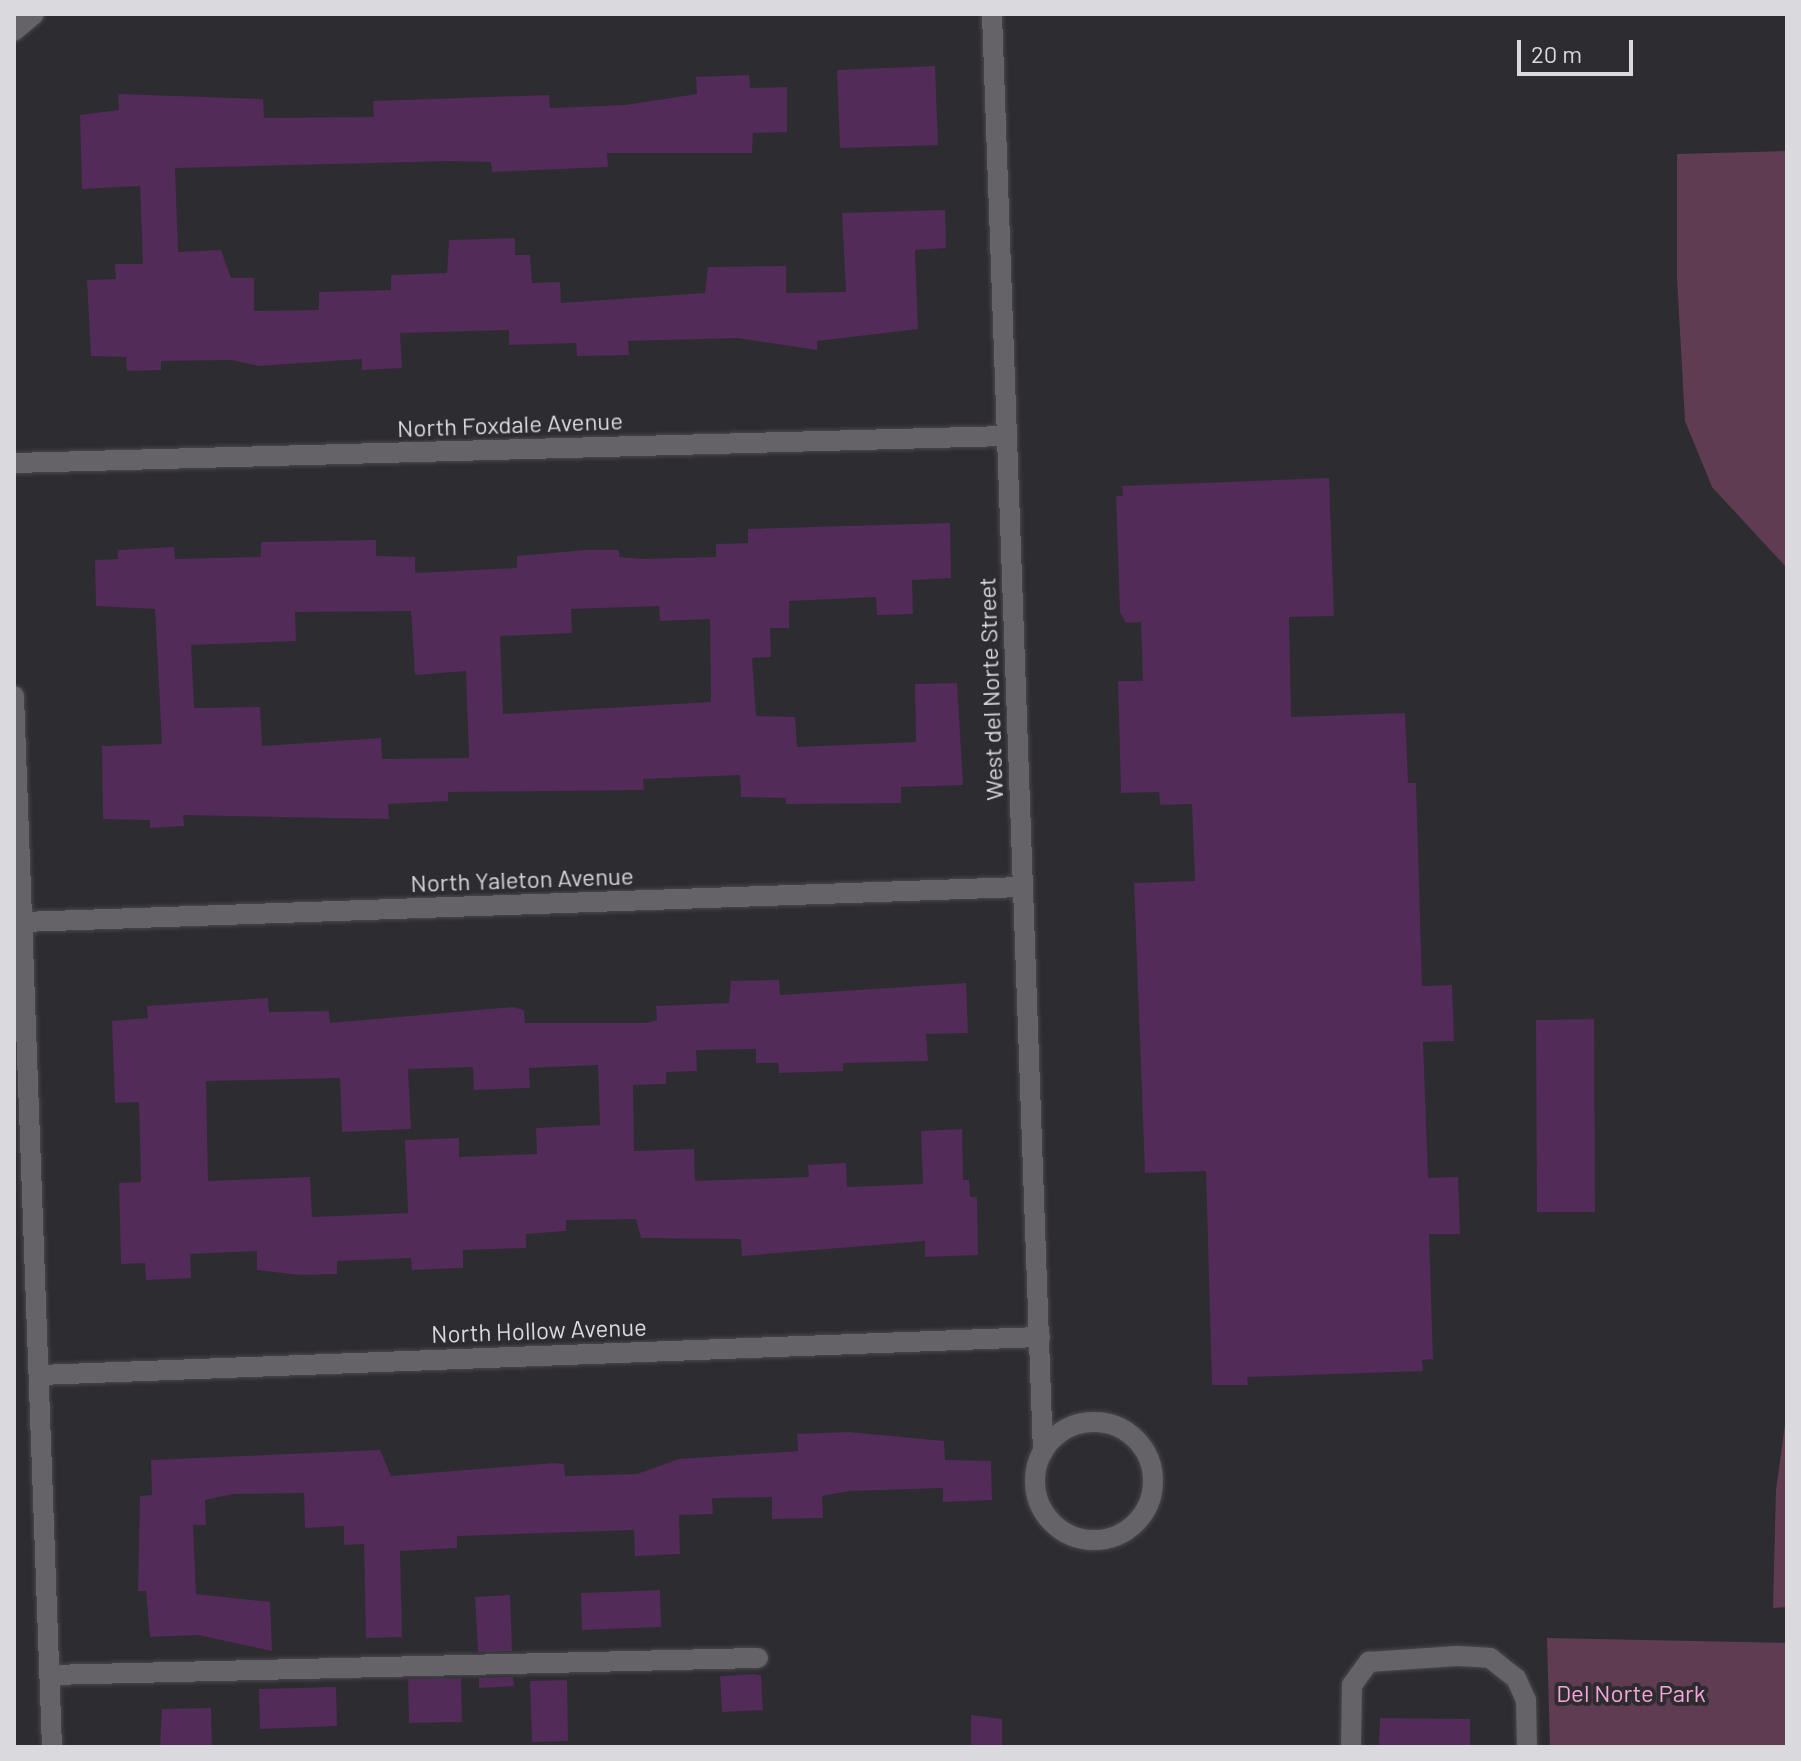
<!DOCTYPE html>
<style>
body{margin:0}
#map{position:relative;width:1801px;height:1761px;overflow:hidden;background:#2d2c30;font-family:Barlow,sans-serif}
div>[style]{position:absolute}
.green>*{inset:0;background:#603c53}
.building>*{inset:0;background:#522b59}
.roads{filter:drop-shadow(0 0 2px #48474b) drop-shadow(0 0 2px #48474b)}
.minor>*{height:20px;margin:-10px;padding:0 10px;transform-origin:10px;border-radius:10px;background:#656368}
.minor>.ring{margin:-10px;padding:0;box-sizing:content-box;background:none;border:20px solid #656368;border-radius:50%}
span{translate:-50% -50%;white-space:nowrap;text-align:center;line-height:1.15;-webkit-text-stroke:8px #2d2c30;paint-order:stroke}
.street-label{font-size:24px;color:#dad9dd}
.park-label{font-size:24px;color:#f9a5da}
.frame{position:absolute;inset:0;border:16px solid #dad9dd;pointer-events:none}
.scale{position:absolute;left:1517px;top:40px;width:116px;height:36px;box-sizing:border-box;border:4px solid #dad9dd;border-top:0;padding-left:10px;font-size:24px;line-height:28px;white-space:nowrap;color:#dad9dd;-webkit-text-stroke:6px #2d2c30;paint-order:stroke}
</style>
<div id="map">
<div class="green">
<div style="clip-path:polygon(1787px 151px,1787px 568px,1712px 487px,1685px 421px,1677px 278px,1677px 154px)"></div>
<div style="clip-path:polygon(1787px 1410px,1787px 1607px,1773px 1608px,1776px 1490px)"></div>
<div style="clip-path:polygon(1547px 1638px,1787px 1643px,1787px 1747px,1550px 1747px)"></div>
</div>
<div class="building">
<div style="clip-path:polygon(935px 66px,938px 145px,840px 148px,837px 70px)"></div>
<div style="clip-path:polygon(749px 75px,750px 88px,787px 87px,787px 132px,753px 133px,752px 153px,607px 153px,608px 167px,492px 172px,491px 162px,450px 161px,175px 168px,178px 252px,221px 250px,231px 278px,254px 278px,254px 311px,319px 310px,319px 292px,391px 290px,391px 275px,447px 273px,449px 240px,515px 238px,515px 255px,530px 255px,532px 283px,560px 282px,561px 303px,705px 293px,708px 267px,786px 266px,786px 293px,846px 292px,842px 213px,945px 210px,946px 248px,915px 250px,918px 329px,817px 341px,817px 350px,737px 338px,628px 341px,629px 355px,577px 356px,576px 343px,509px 345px,509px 330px,400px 333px,402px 368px,362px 370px,362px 359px,258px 366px,232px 360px,161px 361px,161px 370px,127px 371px,126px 357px,91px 356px,87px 280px,116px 279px,115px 264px,143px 264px,140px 186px,82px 189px,80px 115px,119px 110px,118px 94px,263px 99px,264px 118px,374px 117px,373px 101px,549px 95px,550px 108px,625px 105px,697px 94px,696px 77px)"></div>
<div style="clip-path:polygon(1329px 478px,1334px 616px,1289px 617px,1291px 717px,1405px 713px,1408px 783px,1416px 783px,1422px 986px,1452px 985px,1454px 1041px,1423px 1042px,1428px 1178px,1458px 1177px,1460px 1234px,1429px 1234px,1433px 1359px,1422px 1360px,1423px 1371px,1247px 1377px,1248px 1385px,1212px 1385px,1206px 1171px,1145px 1173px,1134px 883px,1195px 881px,1192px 804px,1160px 805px,1159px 792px,1121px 793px,1118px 681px,1143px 681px,1141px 622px,1126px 623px,1120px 612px,1116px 496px,1123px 496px,1122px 486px)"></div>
<div style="clip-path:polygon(evenodd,950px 523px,951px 578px,912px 580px,913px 614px,877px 615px,876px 597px,789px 601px,789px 628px,770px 628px,771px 657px,752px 658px,756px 716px,795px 717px,797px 747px,916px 742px,915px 684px,957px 683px,963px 785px,901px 787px,901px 803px,786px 804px,786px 798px,741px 797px,740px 775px,643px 779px,644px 790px,448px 792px,448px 801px,388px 804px,389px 819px,183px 815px,184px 826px,150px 828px,150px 820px,103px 819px,102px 746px,162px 744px,155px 609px,96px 606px,95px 560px,118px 559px,118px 550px,174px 547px,175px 559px,261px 557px,261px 542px,376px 540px,376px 556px,415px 557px,415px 573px,517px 568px,517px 556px,586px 550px,619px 550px,619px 557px,642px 559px,716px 557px,716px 544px,748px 543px,748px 529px,950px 523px,659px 606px,660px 621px,710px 619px,711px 702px,503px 714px,500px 636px,572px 633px,571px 609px,659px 606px,950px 523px,411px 611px,415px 675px,466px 671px,469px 758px,382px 759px,381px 738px,262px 746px,260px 707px,194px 708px,191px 645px,296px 641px,295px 612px,411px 611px)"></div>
<div style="clip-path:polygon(evenodd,779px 980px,780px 995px,966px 983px,968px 1033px,926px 1034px,928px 1061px,843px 1063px,843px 1071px,779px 1073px,778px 1063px,756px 1063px,756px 1049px,696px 1050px,697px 1071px,666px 1072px,666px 1084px,633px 1085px,634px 1151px,694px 1149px,695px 1181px,809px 1177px,808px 1165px,846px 1163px,847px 1187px,923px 1184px,921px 1131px,962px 1129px,963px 1180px,969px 1180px,970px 1197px,977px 1197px,978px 1255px,925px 1257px,925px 1241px,742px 1256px,741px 1239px,641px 1238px,636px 1219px,566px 1220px,566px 1231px,526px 1234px,526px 1248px,463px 1250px,463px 1268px,412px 1270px,411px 1258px,337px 1261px,337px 1274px,300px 1275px,257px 1270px,257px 1251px,190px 1254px,191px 1278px,146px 1280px,145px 1263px,121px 1264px,119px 1183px,141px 1182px,139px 1102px,115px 1103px,112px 1021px,148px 1018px,147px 1006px,268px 998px,269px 1012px,329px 1011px,330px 1023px,513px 1007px,524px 1010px,525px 1023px,647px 1023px,657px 1020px,656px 1006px,729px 1003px,731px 981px,779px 980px,598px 1065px,600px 1125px,536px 1128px,537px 1154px,459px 1157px,459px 1138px,405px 1140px,408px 1213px,312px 1217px,310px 1177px,208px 1181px,206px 1081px,340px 1078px,342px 1132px,411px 1129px,408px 1069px,473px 1067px,474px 1090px,530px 1088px,529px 1068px,598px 1065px)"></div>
<div style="clip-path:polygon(1594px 1019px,1595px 1212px,1537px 1212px,1536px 1020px)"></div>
<div style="clip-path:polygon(849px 1432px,944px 1441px,945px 1460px,991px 1461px,992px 1500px,943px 1502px,943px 1488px,850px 1491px,822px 1496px,823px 1518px,772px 1519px,772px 1497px,712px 1498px,713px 1514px,679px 1515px,680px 1554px,635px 1556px,634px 1530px,457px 1536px,457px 1548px,400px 1551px,402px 1637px,366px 1638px,364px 1544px,344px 1545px,344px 1526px,305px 1528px,304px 1493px,233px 1494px,205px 1500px,206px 1525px,193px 1525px,196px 1594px,270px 1602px,272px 1651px,198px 1635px,150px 1637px,146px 1591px,138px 1591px,140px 1496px,152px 1495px,151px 1460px,380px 1450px,391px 1476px,554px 1463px,564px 1464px,565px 1476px,637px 1474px,679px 1459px,798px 1451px,797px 1434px)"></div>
<div style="clip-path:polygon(660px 1590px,661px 1627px,582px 1630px,581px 1593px)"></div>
<div style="clip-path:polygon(510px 1595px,512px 1651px,478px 1652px,475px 1597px)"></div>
<div style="clip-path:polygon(754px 1674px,761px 1675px,763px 1710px,722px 1712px,720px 1676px)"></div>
<div style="clip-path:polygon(513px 1677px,514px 1686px,479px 1688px,479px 1678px)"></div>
<div style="clip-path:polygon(461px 1678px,462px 1722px,409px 1723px,408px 1679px)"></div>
<div style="clip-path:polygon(567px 1680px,568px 1741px,532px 1742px,530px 1681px)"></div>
<div style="clip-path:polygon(336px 1687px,337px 1726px,260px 1729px,259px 1689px)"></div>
<div style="clip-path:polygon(211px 1708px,212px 1747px,160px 1747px,162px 1709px)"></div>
<div style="clip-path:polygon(971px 1715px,1002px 1719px,1002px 1747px,971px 1747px)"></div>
<div style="clip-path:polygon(1380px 1718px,1470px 1719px,1470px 1747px,1379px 1747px)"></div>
</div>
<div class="roads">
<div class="minor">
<div style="left:992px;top:14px;width:1439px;rotate:87.97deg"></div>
<div style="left:14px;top:31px;width:26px;rotate:-40deg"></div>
<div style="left:14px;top:463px;width:993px;rotate:-1.56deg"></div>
<div style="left:14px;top:696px;width:1052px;rotate:87.93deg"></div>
<div style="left:23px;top:922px;width:1000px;rotate:-2.01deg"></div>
<div style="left:40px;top:1375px;width:1001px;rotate:-2.18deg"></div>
<div class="ring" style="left:1035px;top:1422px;width:98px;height:98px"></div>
<div style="left:50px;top:1675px;width:708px;rotate:-1.38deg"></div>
<div style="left:1351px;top:1747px;width:62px;rotate:-89.1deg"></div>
<div style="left:1352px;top:1685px;width:29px;rotate:-54deg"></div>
<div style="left:1369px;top:1662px;width:88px;rotate:-3.9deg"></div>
<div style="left:1457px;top:1656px;width:33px;rotate:3deg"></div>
<div style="left:1490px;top:1658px;width:33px;rotate:38deg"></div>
<div style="left:1516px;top:1678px;width:24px;rotate:66deg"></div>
<div style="left:1526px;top:1700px;width:47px;rotate:88.8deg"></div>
</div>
</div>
<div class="street-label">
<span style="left:510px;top:424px;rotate:-2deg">North Foxdale Avenue</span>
<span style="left:990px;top:689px;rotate:-92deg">West del Norte Street</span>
<span style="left:522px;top:879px;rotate:-2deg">North Yaleton Avenue</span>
<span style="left:539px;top:1330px;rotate:-2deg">North Hollow Avenue</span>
</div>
<div class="park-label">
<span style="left:1631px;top:1693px">Del Norte Park</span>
</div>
<div class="frame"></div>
<div class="scale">20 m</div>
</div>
